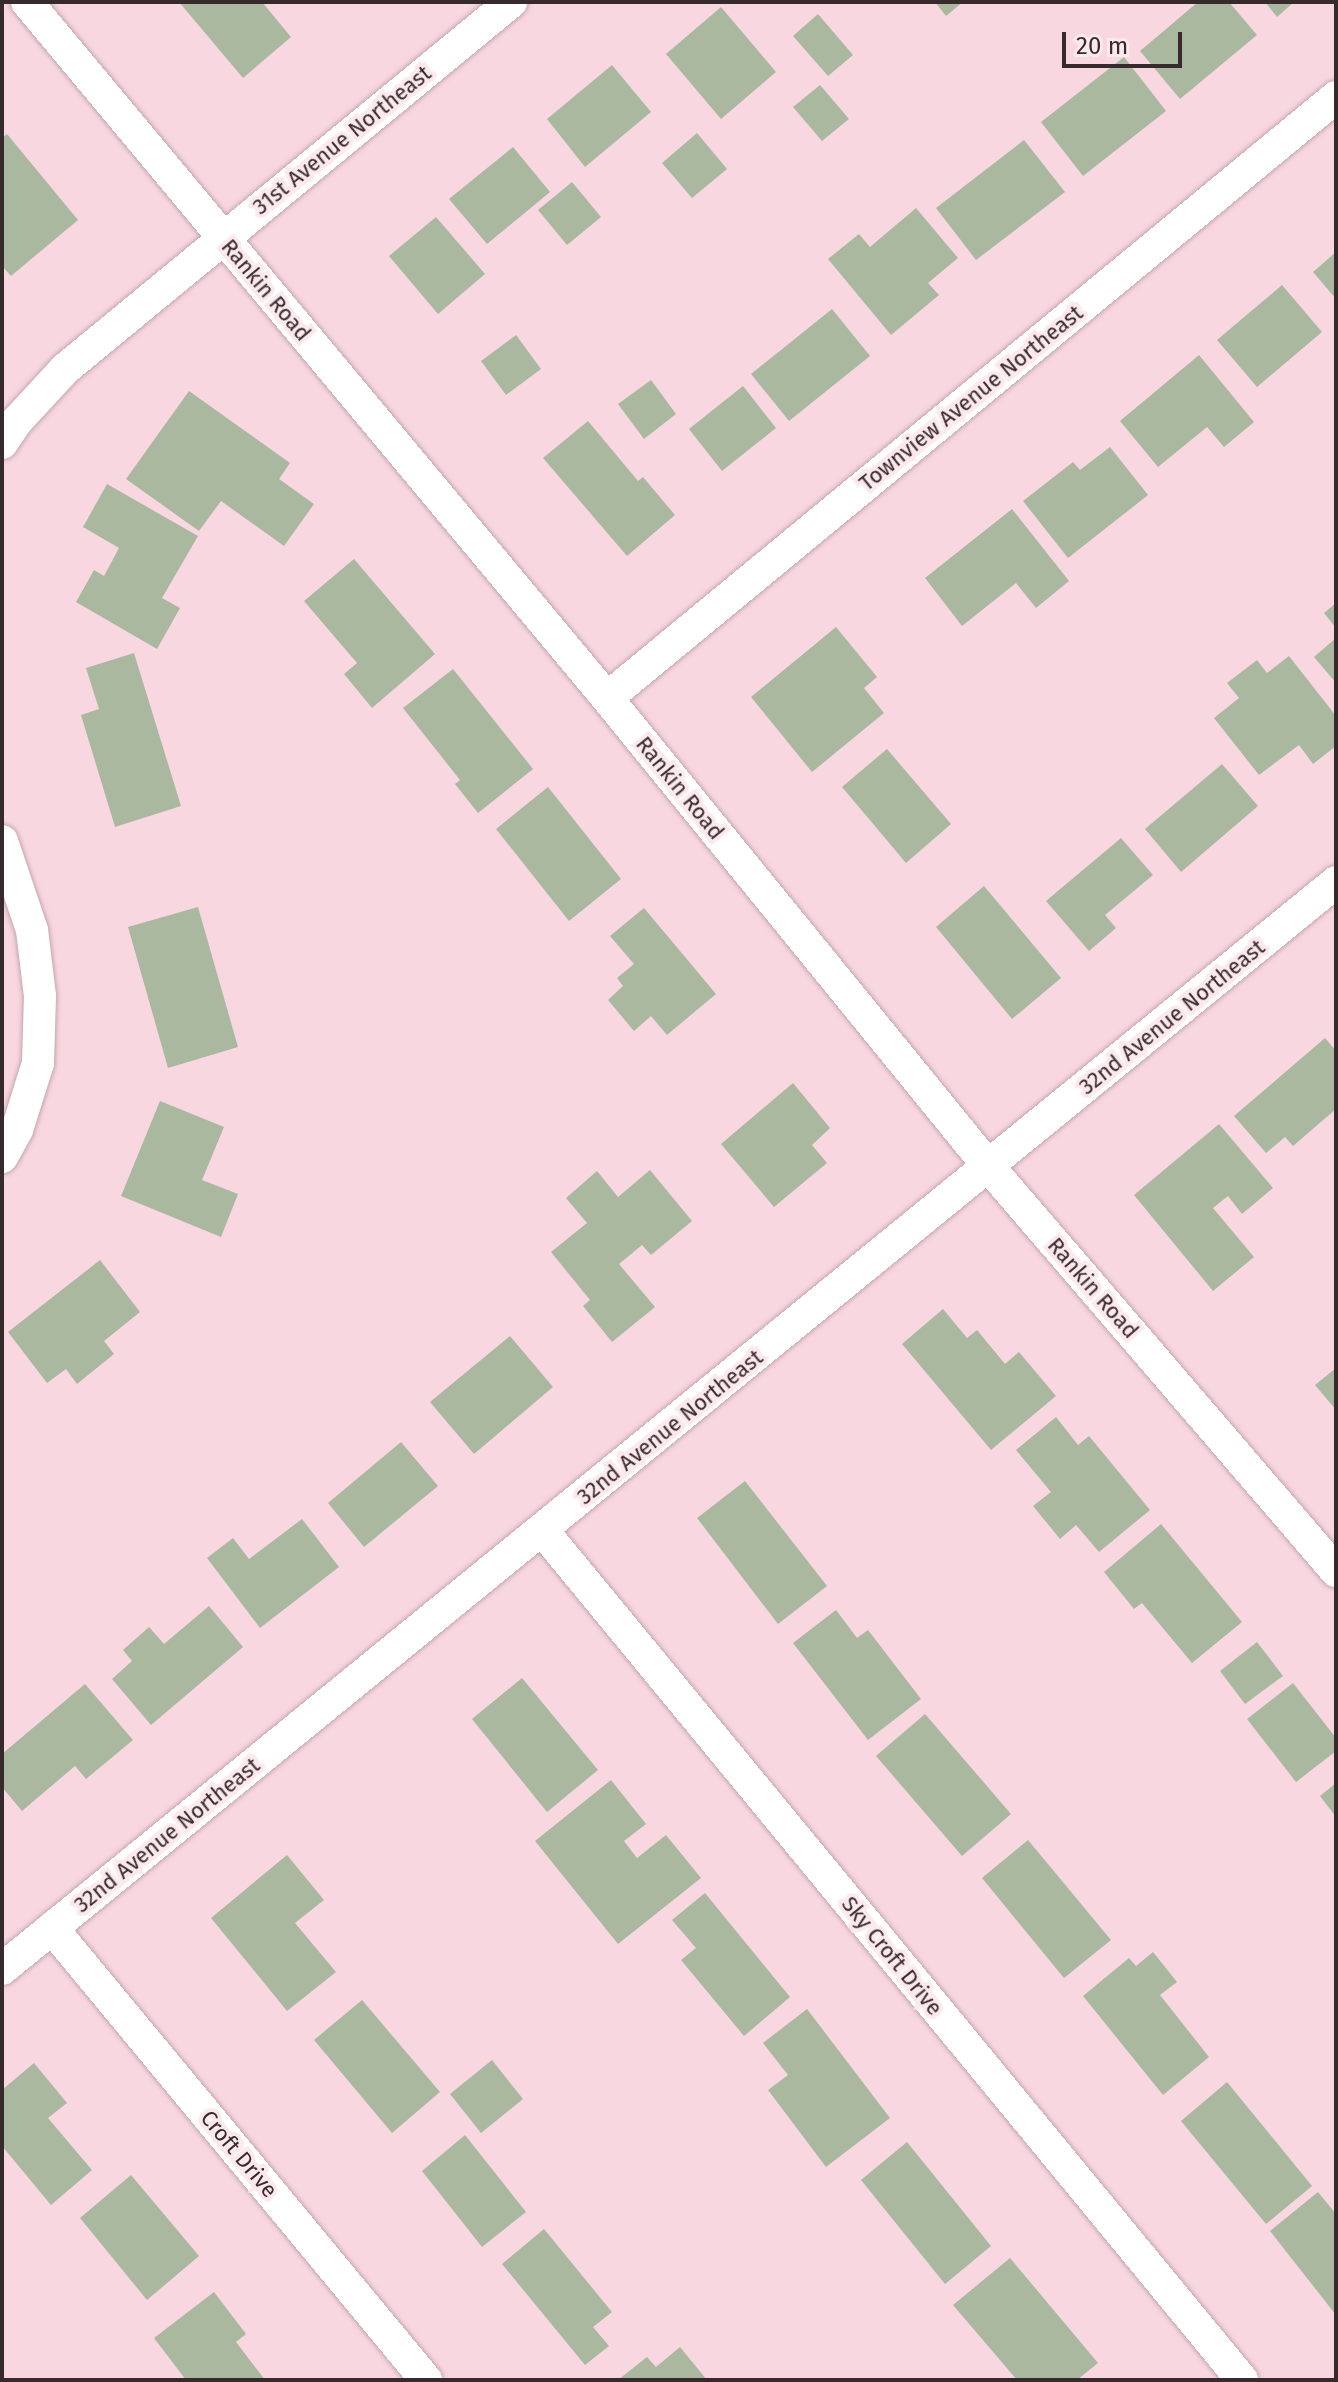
<!DOCTYPE html>
<style>
body{margin:0}
#map{position:relative;width:1338px;height:2382px;overflow:hidden;background:#f8d7e0;font-family:"Fira Sans",sans-serif}
div>[style]{position:absolute}
.building>*{inset:0;background:#aab89f}
.roads{filter:drop-shadow(0 0 2px #c5a6af) drop-shadow(0 0 2px #c5a6af)}
.minor>*{height:32px;margin:-16px;padding:0 16px;transform-origin:16px;border-radius:16px;background:#fff}
span{translate:-50% -50%;white-space:nowrap;text-align:center;line-height:1.15;-webkit-text-stroke:8px #fce9ee;paint-order:stroke}
.street-label{font-size:22px;color:#362a2d}
.frame{position:absolute;inset:0;border:4px solid #362a2d;pointer-events:none}
.scale{position:absolute;left:1062px;top:32px;width:120px;height:36px;box-sizing:border-box;border:4px solid #362a2d;border-top:0;padding-left:10px;font-size:24px;line-height:28px;white-space:nowrap;color:#362a2d;-webkit-text-stroke:6px #fce9ee;paint-order:stroke}
</style>
<div id="map">
<div class="building">
<div style="clip-path:polygon(179px 2px,262px 2px,291px 37px,243px 78px)"></div>
<div style="clip-path:polygon(935px 2px,963px 2px,946px 16px)"></div>
<div style="clip-path:polygon(1198px 2px,1229px 2px,1257px 35px,1180px 99px,1140px 51px)"></div>
<div style="clip-path:polygon(1265px 2px,1294px 2px,1277px 17px)"></div>
<div style="clip-path:polygon(721px 7px,776px 72px,721px 119px,666px 54px)"></div>
<div style="clip-path:polygon(818px 14px,853px 55px,828px 76px,793px 36px)"></div>
<div style="clip-path:polygon(1124px 57px,1166px 111px,1083px 176px,1041px 122px)"></div>
<div style="clip-path:polygon(612px 65px,651px 112px,585px 167px,547px 119px)"></div>
<div style="clip-path:polygon(820px 85px,849px 119px,822px 141px,793px 107px)"></div>
<div style="clip-path:polygon(697px 133px,727px 169px,692px 198px,662px 163px)"></div>
<div style="clip-path:polygon(7px 134px,78px 220px,11px 276px,2px 266px,2px 138px)"></div>
<div style="clip-path:polygon(1024px 140px,1065px 192px,976px 260px,936px 208px)"></div>
<div style="clip-path:polygon(513px 147px,550px 192px,487px 244px,449px 199px)"></div>
<div style="clip-path:polygon(572px 182px,601px 217px,567px 245px,538px 210px)"></div>
<div style="clip-path:polygon(916px 208px,958px 258px,928px 283px,939px 295px,891px 335px,828px 259px,859px 234px,870px 247px)"></div>
<div style="clip-path:polygon(436px 217px,485px 274px,438px 314px,389px 256px)"></div>
<div style="clip-path:polygon(1336px 252px,1336px 299px,1313px 272px)"></div>
<div style="clip-path:polygon(1282px 285px,1322px 332px,1257px 387px,1217px 340px)"></div>
<div style="clip-path:polygon(832px 309px,870px 356px,789px 421px,751px 374px)"></div>
<div style="clip-path:polygon(516px 335px,541px 369px,506px 395px,481px 361px)"></div>
<div style="clip-path:polygon(1199px 355px,1254px 422px,1224px 447px,1207px 427px,1158px 467px,1120px 421px)"></div>
<div style="clip-path:polygon(651px 380px,676px 414px,644px 439px,618px 404px)"></div>
<div style="clip-path:polygon(743px 386px,776px 428px,722px 471px,689px 429px)"></div>
<div style="clip-path:polygon(189px 391px,290px 463px,279px 479px,314px 504px,284px 546px,221px 501px,199px 531px,126px 479px)"></div>
<div style="clip-path:polygon(588px 421px,638px 481px,643px 477px,675px 515px,627px 556px,543px 458px)"></div>
<div style="clip-path:polygon(1110px 447px,1148px 495px,1068px 558px,1023px 501px,1073px 462px,1080px 470px)"></div>
<div style="clip-path:polygon(107px 484px,198px 536px,162px 598px,180px 608px,157px 649px,76px 602px,94px 570px,104px 576px,119px 548px,83px 527px)"></div>
<div style="clip-path:polygon(1012px 509px,1069px 581px,1036px 608px,1016px 583px,962px 626px,925px 578px)"></div>
<div style="clip-path:polygon(354px 559px,435px 654px,372px 708px,344px 674px,357px 663px,304px 601px)"></div>
<div style="clip-path:polygon(1336px 603px,1336px 628px,1324px 613px)"></div>
<div style="clip-path:polygon(836px 627px,877px 677px,864px 688px,884px 713px,812px 772px,751px 697px)"></div>
<div style="clip-path:polygon(1336px 638px,1336px 683px,1314px 657px)"></div>
<div style="clip-path:polygon(134px 653px,181px 806px,115px 827px,81px 715px,99px 709px,86px 668px)"></div>
<div style="clip-path:polygon(1289px 656px,1336px 716px,1336px 746px,1313px 764px,1299px 745px,1259px 775px,1214px 718px,1239px 698px,1227px 683px,1257px 660px,1267px 673px)"></div>
<div style="clip-path:polygon(453px 669px,533px 769px,478px 813px,455px 784px,460px 780px,403px 708px)"></div>
<div style="clip-path:polygon(887px 749px,951px 824px,906px 863px,842px 787px)"></div>
<div style="clip-path:polygon(1222px 764px,1258px 806px,1181px 872px,1145px 829px)"></div>
<div style="clip-path:polygon(548px 787px,621px 879px,569px 921px,496px 829px)"></div>
<div style="clip-path:polygon(1121px 838px,1153px 875px,1105px 915px,1116px 928px,1089px 951px,1046px 901px)"></div>
<div style="clip-path:polygon(984px 886px,1061px 978px,1012px 1019px,936px 927px)"></div>
<div style="clip-path:polygon(198px 907px,238px 1047px,168px 1068px,128px 927px)"></div>
<div style="clip-path:polygon(644px 908px,716px 994px,667px 1035px,651px 1016px,634px 1031px,608px 1000px,623px 986px,617px 978px,634px 964px,610px 936px)"></div>
<div style="clip-path:polygon(1325px 1038px,1336px 1051px,1336px 1109px,1293px 1146px,1285px 1137px,1266px 1153px,1234px 1116px)"></div>
<div style="clip-path:polygon(793px 1083px,830px 1128px,812px 1145px,827px 1163px,774px 1207px,721px 1144px)"></div>
<div style="clip-path:polygon(160px 1101px,224px 1127px,202px 1180px,238px 1194px,221px 1237px,121px 1196px)"></div>
<div style="clip-path:polygon(1219px 1124px,1273px 1188px,1242px 1214px,1228px 1196px,1213px 1208px,1254px 1257px,1213px 1291px,1134px 1195px)"></div>
<div style="clip-path:polygon(650px 1170px,692px 1221px,651px 1255px,642px 1245px,619px 1264px,655px 1307px,612px 1342px,583px 1306px,590px 1300px,551px 1252px,587px 1223px,566px 1198px,597px 1171px,618px 1197px)"></div>
<div style="clip-path:polygon(100px 1260px,140px 1312px,104px 1341px,114px 1354px,77px 1384px,66px 1369px,47px 1383px,8px 1332px)"></div>
<div style="clip-path:polygon(943px 1309px,967px 1338px,977px 1330px,1005px 1364px,1019px 1352px,1056px 1396px,991px 1450px,902px 1344px)"></div>
<div style="clip-path:polygon(510px 1336px,553px 1387px,474px 1454px,430px 1402px)"></div>
<div style="clip-path:polygon(1336px 1368px,1336px 1410px,1315px 1385px)"></div>
<div style="clip-path:polygon(1056px 1417px,1078px 1445px,1089px 1436px,1150px 1510px,1099px 1552px,1076px 1525px,1060px 1539px,1033px 1506px,1051px 1492px,1016px 1450px)"></div>
<div style="clip-path:polygon(401px 1442px,438px 1486px,364px 1547px,328px 1503px)"></div>
<div style="clip-path:polygon(745px 1481px,827px 1586px,778px 1624px,697px 1518px)"></div>
<div style="clip-path:polygon(302px 1519px,339px 1567px,260px 1628px,207px 1558px,233px 1538px,249px 1559px)"></div>
<div style="clip-path:polygon(1161px 1524px,1242px 1622px,1192px 1663px,1142px 1603px,1134px 1609px,1104px 1572px)"></div>
<div style="clip-path:polygon(209px 1606px,243px 1647px,151px 1725px,112px 1679px,132px 1661px,123px 1650px,149px 1627px,164px 1644px)"></div>
<div style="clip-path:polygon(836px 1610px,857px 1638px,868px 1630px,921px 1699px,868px 1740px,793px 1643px)"></div>
<div style="clip-path:polygon(1257px 1642px,1283px 1676px,1245px 1704px,1220px 1671px)"></div>
<div style="clip-path:polygon(522px 1678px,598px 1770px,547px 1812px,472px 1719px)"></div>
<div style="clip-path:polygon(1293px 1683px,1336px 1738px,1336px 1751px,1296px 1782px,1247px 1719px)"></div>
<div style="clip-path:polygon(85px 1684px,133px 1740px,86px 1779px,75px 1766px,22px 1811px,2px 1787px,2px 1754px)"></div>
<div style="clip-path:polygon(925px 1714px,1011px 1814px,962px 1856px,876px 1756px)"></div>
<div style="clip-path:polygon(611px 1780px,646px 1824px,624px 1841px,637px 1858px,666px 1835px,701px 1878px,618px 1944px,535px 1841px)"></div>
<div style="clip-path:polygon(1336px 1783px,1336px 1817px,1320px 1796px)"></div>
<div style="clip-path:polygon(1028px 1840px,1111px 1940px,1064px 1978px,982px 1878px)"></div>
<div style="clip-path:polygon(287px 1855px,324px 1900px,295px 1923px,336px 1972px,287px 2011px,211px 1918px)"></div>
<div style="clip-path:polygon(705px 1893px,790px 1997px,744px 2036px,681px 1960px,696px 1948px,672px 1920px)"></div>
<div style="clip-path:polygon(1153px 1952px,1177px 1982px,1160px 1995px,1209px 2057px,1163px 2095px,1083px 1996px,1129px 1958px,1136px 1966px)"></div>
<div style="clip-path:polygon(362px 2000px,440px 2092px,392px 2133px,314px 2040px)"></div>
<div style="clip-path:polygon(807px 2009px,890px 2118px,826px 2167px,768px 2090px,788px 2075px,763px 2043px)"></div>
<div style="clip-path:polygon(492px 2060px,523px 2099px,481px 2133px,450px 2094px)"></div>
<div style="clip-path:polygon(34px 2063px,67px 2103px,48px 2118px,92px 2170px,51px 2205px,2px 2146px,2px 2090px)"></div>
<div style="clip-path:polygon(1227px 2082px,1312px 2186px,1266px 2224px,1181px 2121px)"></div>
<div style="clip-path:polygon(465px 2135px,526px 2212px,482px 2247px,422px 2171px)"></div>
<div style="clip-path:polygon(907px 2142px,991px 2246px,945px 2284px,861px 2180px)"></div>
<div style="clip-path:polygon(131px 2175px,199px 2256px,147px 2300px,80px 2218px)"></div>
<div style="clip-path:polygon(1318px 2192px,1336px 2214px,1336px 2315px,1270px 2231px)"></div>
<div style="clip-path:polygon(544px 2229px,612px 2312px,593px 2327px,609px 2346px,585px 2365px,502px 2264px)"></div>
<div style="clip-path:polygon(1010px 2258px,1098px 2363px,1077px 2380px,1017px 2380px,953px 2305px)"></div>
<div style="clip-path:polygon(214px 2292px,246px 2334px,236px 2342px,265px 2380px,186px 2380px,154px 2338px)"></div>
<div style="clip-path:polygon(680px 2347px,707px 2380px,618px 2380px,647px 2357px,656px 2367px)"></div>
</div>
<div class="roads">
<div class="minor">
<div style="left:27px;top:2px;width:906px;rotate:50.19deg"></div>
<div style="left:607px;top:698px;width:605px;rotate:50.84deg"></div>
<div style="left:989px;top:1167px;width:533px;rotate:49.34deg"></div>
<div style="left:2px;top:443px;width:27px;rotate:-56deg"></div>
<div style="left:17px;top:421px;width:71px;rotate:-47.3deg"></div>
<div style="left:65px;top:369px;width:578px;rotate:-39.45deg"></div>
<div style="left:607px;top:698px;width:945px;rotate:-39.5deg"></div>
<div style="left:2px;top:841px;width:94px;rotate:71.4deg"></div>
<div style="left:32px;top:930px;width:66px;rotate:83.1deg"></div>
<div style="left:40px;top:996px;width:67px;rotate:91.7deg"></div>
<div style="left:38px;top:1063px;width:70px;rotate:107.4deg"></div>
<div style="left:17px;top:1130px;width:31px;rotate:119deg"></div>
<div style="left:543px;top:1531px;width:1100px;rotate:50.53deg"></div>
<div style="left:52px;top:1928px;width:587px;rotate:50.39deg"></div>
<div style="left:2px;top:1969px;width:1721px;rotate:-39.17deg"></div>
</div>
</div>
<div class="street-label">
<span style="left:342px;top:140px;rotate:-39deg">31st Avenue Northeast</span>
<span style="left:266px;top:290px;rotate:50deg">Rankin Road</span>
<span style="left:971px;top:398px;rotate:-39deg">Townview Avenue Northeast</span>
<span style="left:680px;top:788px;rotate:51deg">Rankin Road</span>
<span style="left:1172px;top:1017px;rotate:-39deg">32nd Avenue Northeast</span>
<span style="left:1093px;top:1288px;rotate:49deg">Rankin Road</span>
<span style="left:670px;top:1427px;rotate:-39deg">32nd Avenue Northeast</span>
<span style="left:167px;top:1835px;rotate:-39deg">32nd Avenue Northeast</span>
<span style="left:892px;top:1956px;rotate:51deg">Sky Croft Drive</span>
<span style="left:239px;top:2154px;rotate:50deg">Croft Drive</span>
</div>
<div class="frame"></div>
<div class="scale">20 m</div>
</div>
